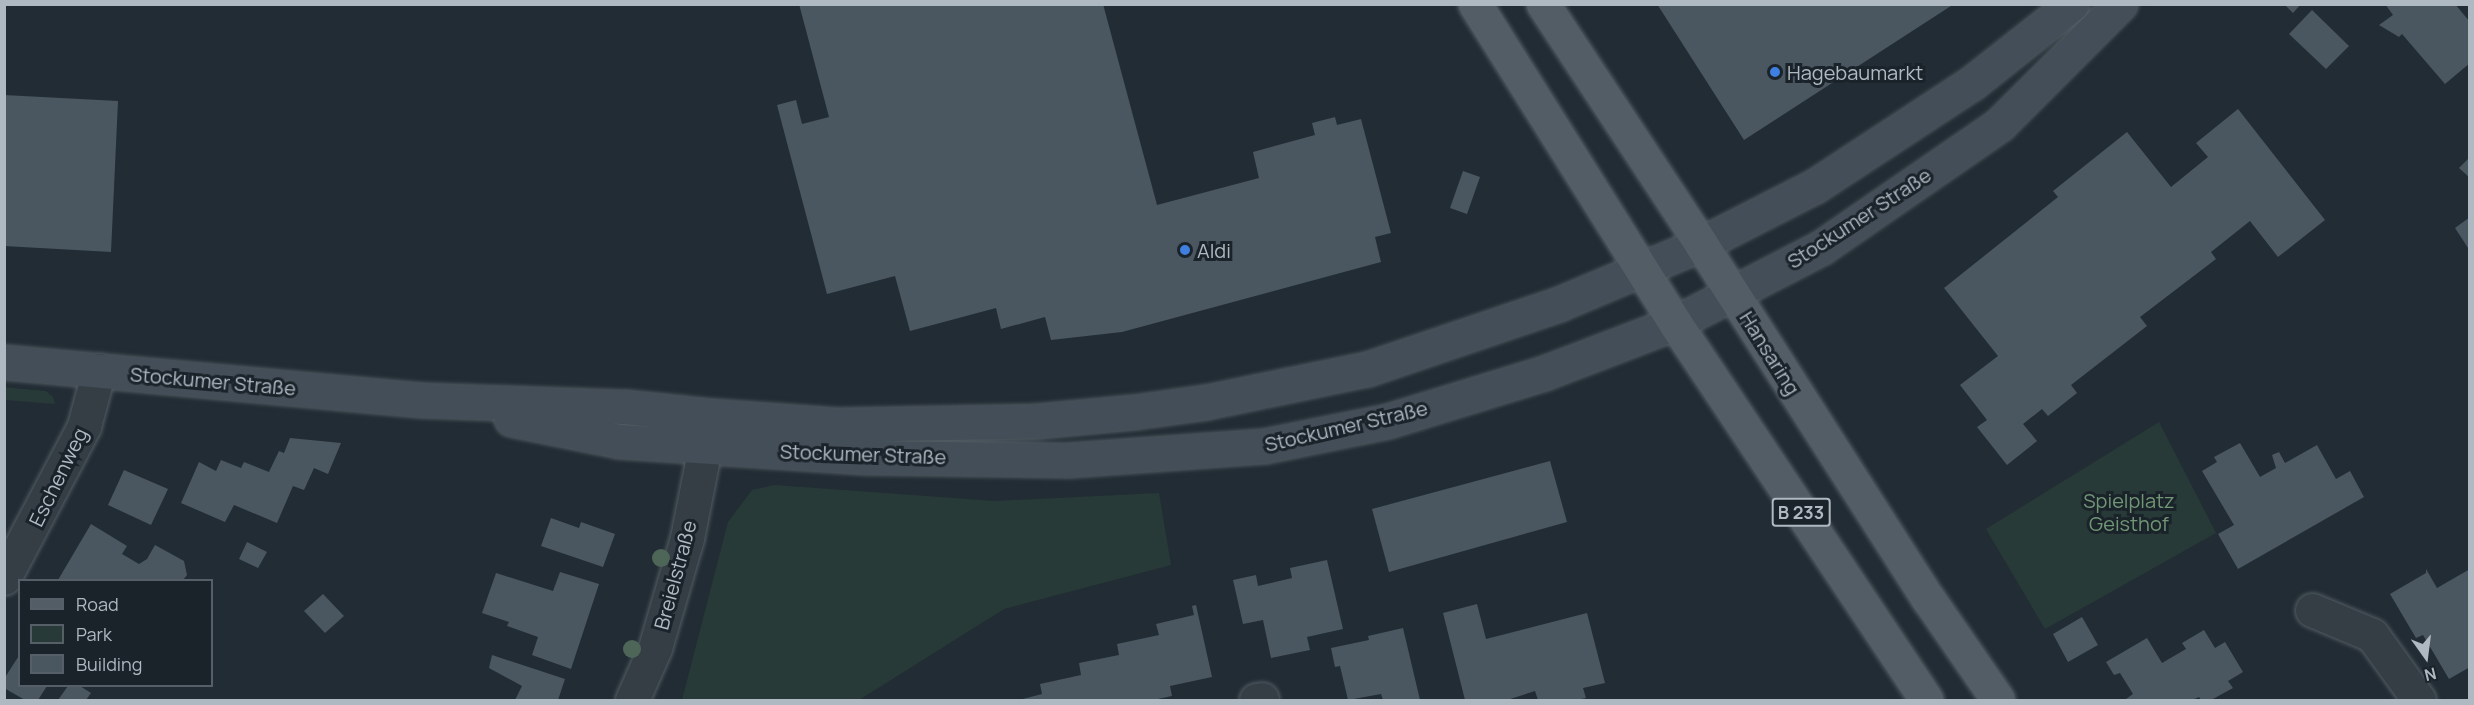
<!DOCTYPE html>
<meta charset="utf-8">
<style>
body{margin:0}
#map{position:relative;width:2474px;height:705px;overflow:hidden;background:#222c34;font-family:Manrope,sans-serif}
div>[style]{position:absolute}
.green>*{inset:0;background:#273a37}
.building>*{inset:0;background:#4a5760}
.roads{filter:drop-shadow(0 0 2px #525c63) drop-shadow(0 0 2px #525c63)}
.minor>*{height:33px;margin:-16.5px;padding:0 16.5px;transform-origin:16.5px;border-radius:16.5px;background:#353e45}
.secondary>*{height:33px;margin:-16.5px;padding:0 16.5px;transform-origin:16.5px;border-radius:16.5px;background:#444e58}
.primary>*{height:33px;margin:-16.5px;padding:0 16.5px;transform-origin:16.5px;border-radius:16.5px;background:#535d65}
.trees>*{width:18px;height:18px;margin:-9px;border-radius:50%;background:#4d6658}
.dots>*{width:16px;height:16px;translate:-50% -50%;box-sizing:border-box;border:3px solid #1b232a;border-radius:50%}
span{translate:-50% -50%;white-space:nowrap;text-align:center;line-height:1.15;-webkit-text-stroke:6px #1b232a;paint-order:stroke}
.shield-label span{padding:2px 4px;background:#1b232a;border:2px solid;border-radius:4px;-webkit-text-stroke-width:0}
.shield-label{font-size:18px;color:#afb9c2;font-weight:700}
.poi-label{font-size:20px;color:#afb9c2}
.left{translate:0 -50%;text-align:left}
.street-label{font-size:20px;color:#afb9c2}
.park-label{font-size:20px;color:#719675}
.frame{position:absolute;inset:0;border:6px solid #afb9c2;pointer-events:none}
.legend{position:absolute;left:18px;top:579px;width:195px;height:108px;box-sizing:border-box;background:#1b232a;border:2px solid #565f67;margin:0;padding:8px 10px;list-style:none;font-size:18px;color:#afb9c2}
.legend li{display:flex;align-items:center;gap:12px;height:30px}
.legend b{width:30px;border:2px solid #565f67}
.north{position:absolute;left:2396px;top:627px;width:60px;height:60px;-webkit-text-stroke:4px #1b232a;paint-order:stroke;rotate:166deg;font-size:16px;font-weight:700;line-height:24px;text-align:center;color:#afb9c2}
.north::after{content:'';display:block;margin:auto;width:21px;height:27px;background:#afb9c2;clip-path:polygon(50% 0,100% 100%,50% 72%,0 100%)}
</style>
<div id="map">
<div class="green">
<div style="clip-path:polygon(4px 387px,46px 391px,53px 397px,55px 404px,5px 400px)"></div>
<div style="clip-path:polygon(2159px 422px,2216px 533px,2045px 629px,1986px 529px)"></div>
<div style="clip-path:polygon(775px 485px,994px 501px,1159px 493px,1171px 565px,1004px 609px,859px 700px,682px 700px,728px 522px,752px 490px)"></div>
</div>
<div class="building">
<div style="clip-path:polygon(799px 4px,1103px 4px,1157px 205px,1259px 178px,1253px 152px,1315px 135px,1312px 123px,1335px 117px,1337px 125px,1361px 119px,1391px 233px,1375px 237px,1381px 262px,1122px 332px,1051px 340px,1045px 317px,1001px 329px,996px 308px,910px 331px,895px 276px,827px 294px,777px 105px,796px 100px,802px 124px,829px 117px)"></div>
<div style="clip-path:polygon(1657px 4px,1954px 4px,1744px 140px)"></div>
<div style="clip-path:polygon(2284px 4px,2301px 4px,2293px 13px)"></div>
<div style="clip-path:polygon(2385px 4px,2455px 4px,2470px 22px,2470px 63px,2445px 84px,2402px 34px,2399px 37px,2379px 25px,2393px 15px)"></div>
<div style="clip-path:polygon(2312px 10px,2349px 46px,2326px 69px,2289px 34px)"></div>
<div style="clip-path:polygon(4px 95px,118px 101px,111px 252px,4px 246px)"></div>
<div style="clip-path:polygon(2238px 109px,2325px 220px,2278px 257px,2250px 221px,2211px 252px,2216px 259px,2140px 317px,2147px 326px,2071px 385px,2077px 393px,2048px 416px,2042px 409px,2023px 424px,2037px 441px,2007px 465px,1977px 427px,1987px 420px,1960px 385px,1998px 356px,1944px 288px,2058px 197px,2053px 191px,2127px 132px,2171px 187px,2208px 157px,2196px 143px)"></div>
<div style="clip-path:polygon(2470px 157px,2470px 178px,2459px 168px)"></div>
<div style="clip-path:polygon(1463px 171px,1480px 177px,1467px 214px,1450px 208px)"></div>
<div style="clip-path:polygon(2470px 217px,2470px 251px,2455px 228px)"></div>
<div style="clip-path:polygon(290px 438px,341px 443px,328px 474px,314px 468px,304px 490px,293px 486px,277px 523px,234px 505px,225px 522px,181px 503px,199px 462px,216px 471px,221px 460px,241px 468px,244px 462px,269px 472px,279px 451px,284px 453px)"></div>
<div style="clip-path:polygon(2240px 443px,2260px 477px,2276px 468px,2272px 455px,2279px 452px,2285px 463px,2317px 445px,2336px 479px,2350px 471px,2364px 497px,2238px 569px,2218px 534px,2234px 525px,2202px 471px,2217px 462px,2214px 457px)"></div>
<div style="clip-path:polygon(1550px 461px,1567px 522px,1389px 572px,1372px 509px)"></div>
<div style="clip-path:polygon(124px 470px,168px 489px,151px 525px,108px 505px)"></div>
<div style="clip-path:polygon(551px 518px,579px 528px,581px 522px,615px 534px,603px 567px,541px 546px)"></div>
<div style="clip-path:polygon(91px 524px,127px 546px,122px 554px,139px 564px,147px 559px,155px 545px,184px 561px,187px 575px,183px 580px,58px 580px)"></div>
<div style="clip-path:polygon(247px 542px,267px 552px,258px 568px,239px 559px)"></div>
<div style="clip-path:polygon(1327px 560px,1343px 629px,1307px 637px,1310px 650px,1271px 658px,1263px 620px,1243px 624px,1233px 580px,1256px 575px,1258px 586px,1292px 578px,1290px 568px)"></div>
<div style="clip-path:polygon(2426px 569px,2437px 588px,2470px 569px,2470px 667px,2449px 679px,2423px 635px,2416px 638px,2390px 594px,2426px 573px)"></div>
<div style="clip-path:polygon(560px 572px,599px 584px,571px 669px,532px 655px,538px 637px,507px 626px,509px 622px,482px 613px,496px 573px,553px 591px)"></div>
<div style="clip-path:polygon(323px 594px,344px 616px,325px 633px,304px 611px)"></div>
<div style="clip-path:polygon(1477px 604px,1486px 639px,1587px 613px,1605px 683px,1583px 688px,1586px 698px,1576px 700px,1538px 700px,1535px 691px,1507px 700px,1465px 700px,1443px 613px)"></div>
<div style="clip-path:polygon(1196px 605px,1212px 677px,1170px 686px,1172px 696px,1153px 700px,1019px 700px,1042px 694px,1040px 684px,1081px 675px,1079px 663px,1119px 655px,1117px 644px,1159px 635px,1156px 624px,1194px 615px,1192px 606px)"></div>
<div style="clip-path:polygon(2082px 617px,2098px 645px,2068px 662px,2053px 634px)"></div>
<div style="clip-path:polygon(1403px 628px,1420px 700px,1383px 700px,1381px 694px,1348px 700px,1340px 666px,1335px 667px,1331px 648px,1369px 640px,1368px 636px)"></div>
<div style="clip-path:polygon(2204px 630px,2215px 648px,2225px 642px,2243px 672px,2228px 681px,2233px 688px,2211px 700px,2201px 700px,2199px 697px,2192px 700px,2127px 700px,2126px 699px,2133px 694px,2120px 673px,2114px 675px,2106px 662px,2147px 638px,2162px 663px,2186px 649px,2182px 643px)"></div>
<div style="clip-path:polygon(20px 654px,20px 686px,47px 686px,38px 700px,25px 700px,4px 688px,4px 679px)"></div>
<div style="clip-path:polygon(492px 655px,565px 679px,558px 700px,515px 700px,522px 686px,489px 668px)"></div>
<div style="clip-path:polygon(68px 686px,80px 686px,91px 693px,86px 700px,58px 700px)"></div>
</div>
<div class="roads">
<div class="minor">
<div style="left:4px;top:578px;width:172px;rotate:-62.2deg"></div>
<div style="left:84px;top:426px;width:58px;rotate:-75deg"></div>
<div style="left:2312px;top:610px;width:65px;rotate:22.6deg"></div>
<div style="left:2372px;top:635px;width:80px;rotate:54.1deg"></div>
<div style="left:632px;top:700px;width:57px;rotate:-66.1deg"></div>
<div style="left:655px;top:648px;width:115px;rotate:-73.8deg"></div>
<div style="left:687px;top:538px;width:93px;rotate:-78.8deg"></div>
<div style="left:1256px;top:700px;width:6px;rotate:-9deg"></div>
</div>
<div class="secondary">
<div style="left:4px;top:362px;width:419px;rotate:5.2deg"></div>
<div style="left:421px;top:400px;width:204px;rotate:2deg"></div>
<div style="left:625px;top:407px;width:86px;rotate:6deg"></div>
<div style="left:711px;top:416px;width:126px;rotate:4.1deg"></div>
<div style="left:837px;top:425px;width:200px;rotate:-1.1deg"></div>
<div style="left:1037px;top:421px;width:97px;rotate:-5.3deg"></div>
<div style="left:1134px;top:412px;width:73px;rotate:-7.9deg"></div>
<div style="left:1206px;top:402px;width:164px;rotate:-11.6deg"></div>
<div style="left:1367px;top:369px;width:203px;rotate:-18.7deg"></div>
<div style="left:1559px;top:304px;width:154px;rotate:-22.9deg"></div>
<div style="left:1701px;top:244px;width:128px;rotate:-27deg"></div>
<div style="left:1815px;top:186px;width:188px;rotate:-33.3deg"></div>
<div style="left:1972px;top:83px;width:127px;rotate:-38.3deg"></div>
<div style="left:511px;top:419px;width:110px;rotate:11.5deg"></div>
<div style="left:619px;top:441px;width:251px;rotate:3.7deg"></div>
<div style="left:869px;top:457px;width:199px;rotate:0.9deg"></div>
<div style="left:1068px;top:460px;width:196px;rotate:-4.1deg"></div>
<div style="left:1264px;top:446px;width:126px;rotate:-11.4deg"></div>
<div style="left:1388px;top:421px;width:163px;rotate:-17.1deg"></div>
<div style="left:1544px;top:373px;width:140px;rotate:-20.9deg"></div>
<div style="left:1675px;top:323px;width:165px;rotate:-27.3deg"></div>
<div style="left:1822px;top:247px;width:216px;rotate:-34.6deg"></div>
<div style="left:2000px;top:124px;width:170px;rotate:-45deg"></div>
</div>
<div class="primary">
<div style="left:1475px;top:4px;width:377px;rotate:57.9deg"></div>
<div style="left:1675px;top:323px;width:453px;rotate:56.3deg"></div>
<div style="left:1543px;top:4px;width:287px;rotate:56.6deg"></div>
<div style="left:1701px;top:244px;width:423px;rotate:57.4deg"></div>
<div style="left:1929px;top:600px;width:121px;rotate:55.4deg"></div>
</div>
</div>
<div class="trees">
<div style="left:661px;top:558px"></div>
<div style="left:632px;top:649px"></div>
</div>
<div class="dots">
<div style="left:1775px;top:72px;background:#3f7fe0"></div>
<div style="left:1185px;top:250px;background:#3f7fe0"></div>
</div>
<div class="shield-label">
<span style="left:1801px;top:512px">B 233</span>
</div>
<div class="poi-label">
<span class="left" style="left:1787px;top:72px">Hagebaumarkt</span>
<span class="left" style="left:1197px;top:250px">Aldi</span>
</div>
<div class="street-label">
<span style="left:1859px;top:218px;rotate:-33deg">Stockumer Straße</span>
<span style="left:1770px;top:353px;rotate:58deg">Hansaring</span>
<span style="left:213px;top:381px;rotate:5deg">Stockumer Straße</span>
<span style="left:1346px;top:426px;rotate:-13deg">Stockumer Straße</span>
<span style="left:863px;top:454px;rotate:2deg">Stockumer Straße</span>
<span style="left:58px;top:477px;rotate:-64deg">Eschenweg</span>
<span style="left:675px;top:575px;rotate:-75deg">Breielstraße</span>
</div>
<div class="park-label">
<span style="left:2129px;top:512px">Spielplatz<br>Geisthof</span>
</div>
<div class="frame"></div>
<ul class="legend">
<li><b style="height:8px;background:#535d65"></b>Road</li>
<li><b style="height:16px;background:#273a37"></b>Park</li>
<li><b style="height:16px;background:#4a5760"></b>Building</li>
</ul>
<div class="north">N</div>
</div>
